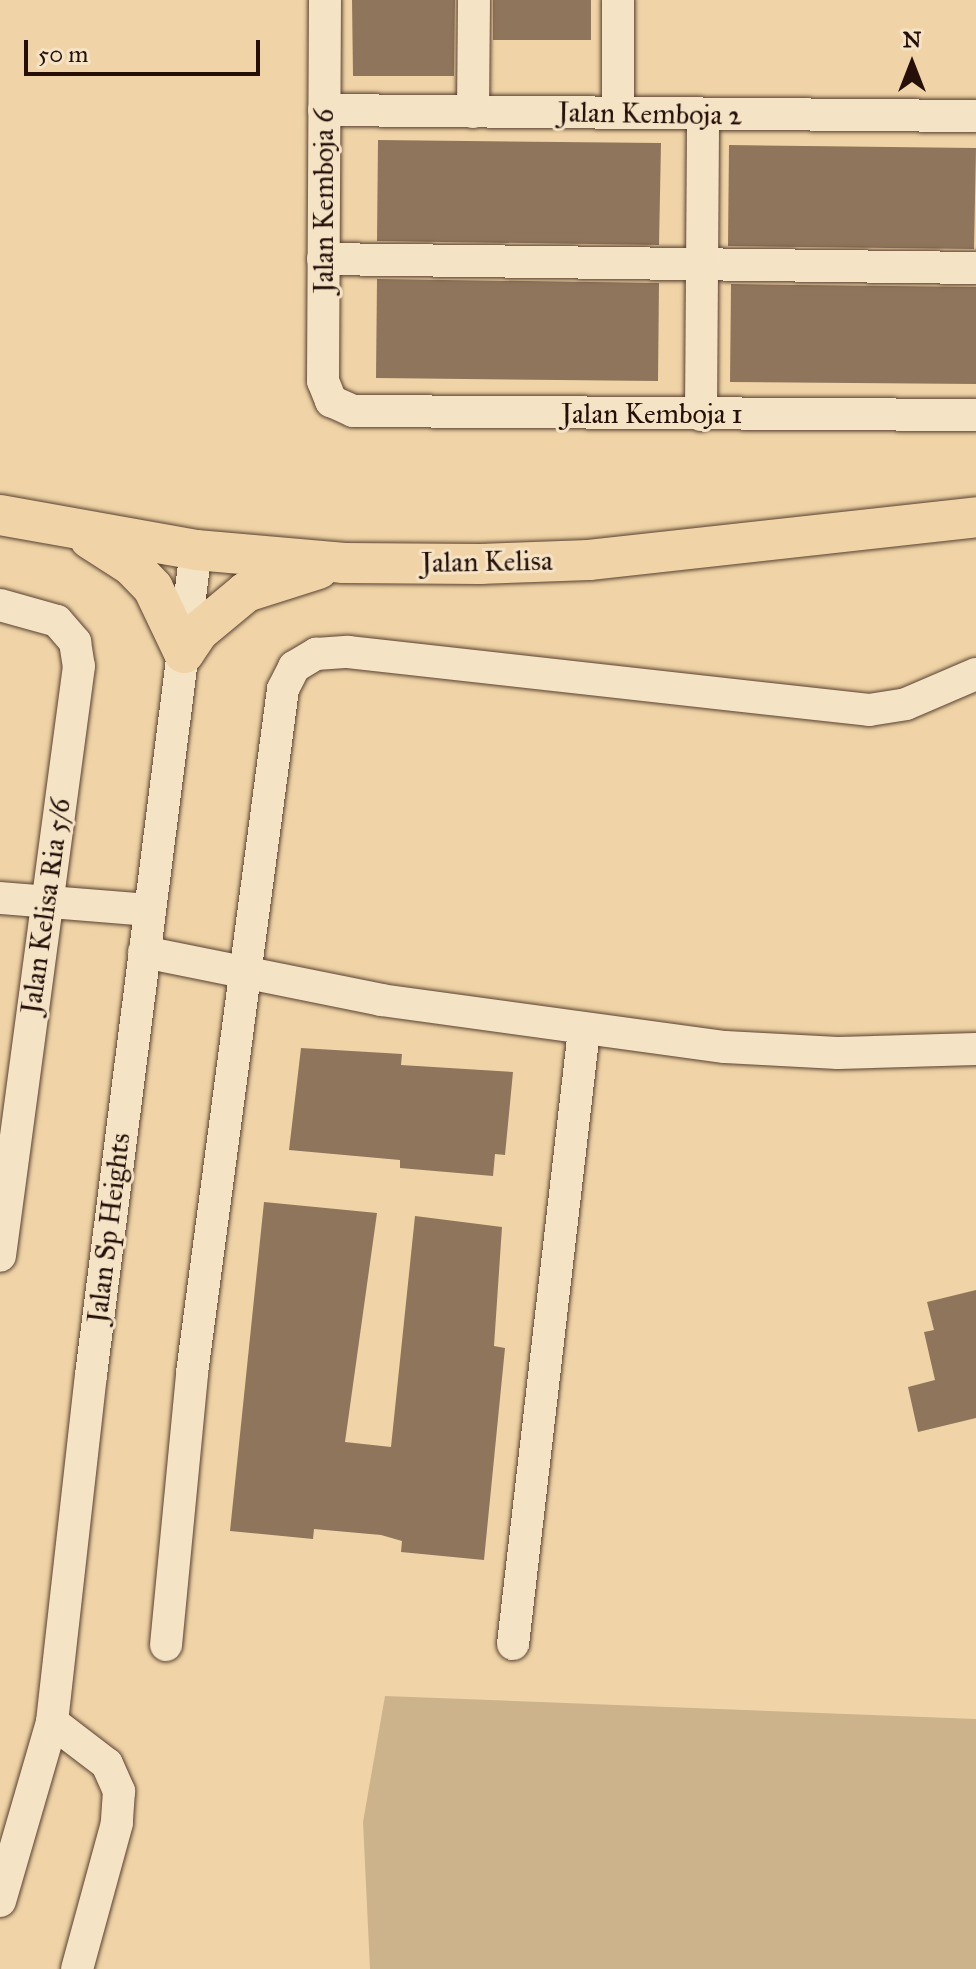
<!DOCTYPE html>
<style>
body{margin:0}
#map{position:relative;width:976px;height:1969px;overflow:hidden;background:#f0d4a7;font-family:"IM FELL Great Primer",serif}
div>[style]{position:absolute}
.green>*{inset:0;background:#cdb38c}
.building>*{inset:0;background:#8f755b}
.roads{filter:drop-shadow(0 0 2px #584030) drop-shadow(0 0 2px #584030)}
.minor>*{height:32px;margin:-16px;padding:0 16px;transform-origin:16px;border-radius:16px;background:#f5e3c6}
.major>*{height:40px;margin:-20px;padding:0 20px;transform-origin:20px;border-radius:20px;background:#f0d4a7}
span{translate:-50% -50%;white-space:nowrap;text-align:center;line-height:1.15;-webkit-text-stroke:6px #f5e3c6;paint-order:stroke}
.street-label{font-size:28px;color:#250f08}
.north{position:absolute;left:872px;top:24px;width:80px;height:80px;-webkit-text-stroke:6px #f5e3c6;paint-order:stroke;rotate:0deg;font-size:22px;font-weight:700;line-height:32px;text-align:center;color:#250f08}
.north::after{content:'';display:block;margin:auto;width:28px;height:36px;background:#250f08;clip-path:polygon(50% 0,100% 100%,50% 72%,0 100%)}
.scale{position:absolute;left:24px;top:40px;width:236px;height:36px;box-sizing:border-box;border:4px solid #250f08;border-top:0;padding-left:10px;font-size:24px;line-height:28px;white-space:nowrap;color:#250f08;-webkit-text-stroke:6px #f5e3c6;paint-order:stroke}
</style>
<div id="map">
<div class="green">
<div style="clip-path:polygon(385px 1696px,976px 1719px,976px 1969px,370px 1969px,363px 1822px)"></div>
</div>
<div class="building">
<div style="clip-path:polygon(352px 0,455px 0,454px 76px,353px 76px)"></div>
<div style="clip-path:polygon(493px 0,591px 0,591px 40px,493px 40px)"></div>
<div style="clip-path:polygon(378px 140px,661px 143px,659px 245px,377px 241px)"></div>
<div style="clip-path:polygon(729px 145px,976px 148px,974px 249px,728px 246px)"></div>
<div style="clip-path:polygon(377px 279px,659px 283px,658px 381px,376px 378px)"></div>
<div style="clip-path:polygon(731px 284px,976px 287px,976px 384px,730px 382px)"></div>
<div style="clip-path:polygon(301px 1048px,402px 1054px,401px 1065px,513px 1072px,505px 1155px,495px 1154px,493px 1176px,400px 1168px,400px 1160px,289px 1150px)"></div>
<div style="clip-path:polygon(264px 1202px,377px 1213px,345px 1442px,391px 1447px,415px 1216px,502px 1227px,494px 1346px,505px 1348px,484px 1560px,401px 1552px,402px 1541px,381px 1535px,314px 1529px,313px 1539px,230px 1531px)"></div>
<div style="clip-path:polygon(976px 1290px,976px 1418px,918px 1432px,908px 1387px,935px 1380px,924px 1332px,934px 1330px,927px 1302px)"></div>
</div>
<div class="roads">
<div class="minor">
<div style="left:325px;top:0;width:381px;rotate:90.3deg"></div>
<div style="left:323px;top:381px;width:22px;rotate:68deg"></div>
<div style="left:331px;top:401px;width:24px;rotate:24deg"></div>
<div style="left:353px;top:411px;width:623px;rotate:0.37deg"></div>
<div style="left:324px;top:110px;width:652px;rotate:0.53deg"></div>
<div style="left:473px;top:112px;width:112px;rotate:-89.5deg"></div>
<div style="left:618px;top:113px;width:113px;rotate:-90deg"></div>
<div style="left:323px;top:259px;width:653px;rotate:0.79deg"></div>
<div style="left:701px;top:415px;width:300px;rotate:-89.6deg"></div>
<div style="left:0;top:605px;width:59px;rotate:15.7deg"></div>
<div style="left:57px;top:621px;width:28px;rotate:49deg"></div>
<div style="left:75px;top:642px;width:24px;rotate:81deg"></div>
<div style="left:79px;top:666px;width:595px;rotate:97.63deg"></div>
<div style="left:0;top:898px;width:149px;rotate:4.6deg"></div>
<div style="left:144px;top:952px;width:242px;rotate:11.4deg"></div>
<div style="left:381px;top:1000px;width:347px;rotate:7.8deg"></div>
<div style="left:725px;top:1047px;width:113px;rotate:3deg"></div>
<div style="left:838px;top:1053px;width:138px;rotate:-1.7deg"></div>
<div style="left:513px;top:1644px;width:618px;rotate:-83.4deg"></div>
<div style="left:166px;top:1645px;width:273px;rotate:-84.5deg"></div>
<div style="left:192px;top:1373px;width:690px;rotate:-82.42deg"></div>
<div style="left:283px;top:689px;width:25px;rotate:-63deg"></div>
<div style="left:294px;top:667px;width:26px;rotate:-31deg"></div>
<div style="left:316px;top:654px;width:32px;rotate:-4deg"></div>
<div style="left:348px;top:652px;width:524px;rotate:6.35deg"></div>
<div style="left:869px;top:710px;width:37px;rotate:-9deg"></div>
<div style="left:906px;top:704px;width:76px;rotate:-23.2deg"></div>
<div style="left:52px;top:1722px;width:69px;rotate:37.4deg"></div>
<div style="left:107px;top:1764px;width:30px;rotate:66deg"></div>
<div style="left:119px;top:1791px;width:32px;rotate:94deg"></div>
<div style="left:117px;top:1823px;width:151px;rotate:105.3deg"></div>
<div style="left:0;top:1901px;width:186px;rotate:-73.8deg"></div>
<div style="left:52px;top:1722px;width:349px;rotate:-83.6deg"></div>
<div style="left:91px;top:1375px;width:832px;rotate:-82.75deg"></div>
</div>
<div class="major">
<div style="left:0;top:515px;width:199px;rotate:10.1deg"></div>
<div style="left:196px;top:550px;width:149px;rotate:5deg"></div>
<div style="left:344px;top:563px;width:136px;rotate:0.4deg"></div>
<div style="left:480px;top:564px;width:109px;rotate:-2.1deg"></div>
<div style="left:589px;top:560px;width:389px;rotate:-6.3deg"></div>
<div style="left:90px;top:539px;width:50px;rotate:32.7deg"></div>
<div style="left:132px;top:566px;width:30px;rotate:46deg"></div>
<div style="left:153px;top:588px;width:72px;rotate:64.5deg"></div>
<div style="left:184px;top:653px;width:25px;rotate:-56deg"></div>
<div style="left:198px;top:632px;width:62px;rotate:-39.8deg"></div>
<div style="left:246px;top:592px;width:76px;rotate:-17.7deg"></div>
</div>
</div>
<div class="street-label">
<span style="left:650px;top:114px;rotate:1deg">Jalan Kemboja 2</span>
<span style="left:324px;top:201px;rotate:-90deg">Jalan Kemboja 6</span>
<span style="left:652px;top:414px">Jalan Kemboja 1</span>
<span style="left:487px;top:562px;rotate:-1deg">Jalan Kelisa</span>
<span style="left:46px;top:906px;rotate:-82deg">Jalan Kelisa Ria 5/6</span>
<span style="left:109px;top:1228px;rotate:-83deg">Jalan Sp Heights</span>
</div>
<div class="north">N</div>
<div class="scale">50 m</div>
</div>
